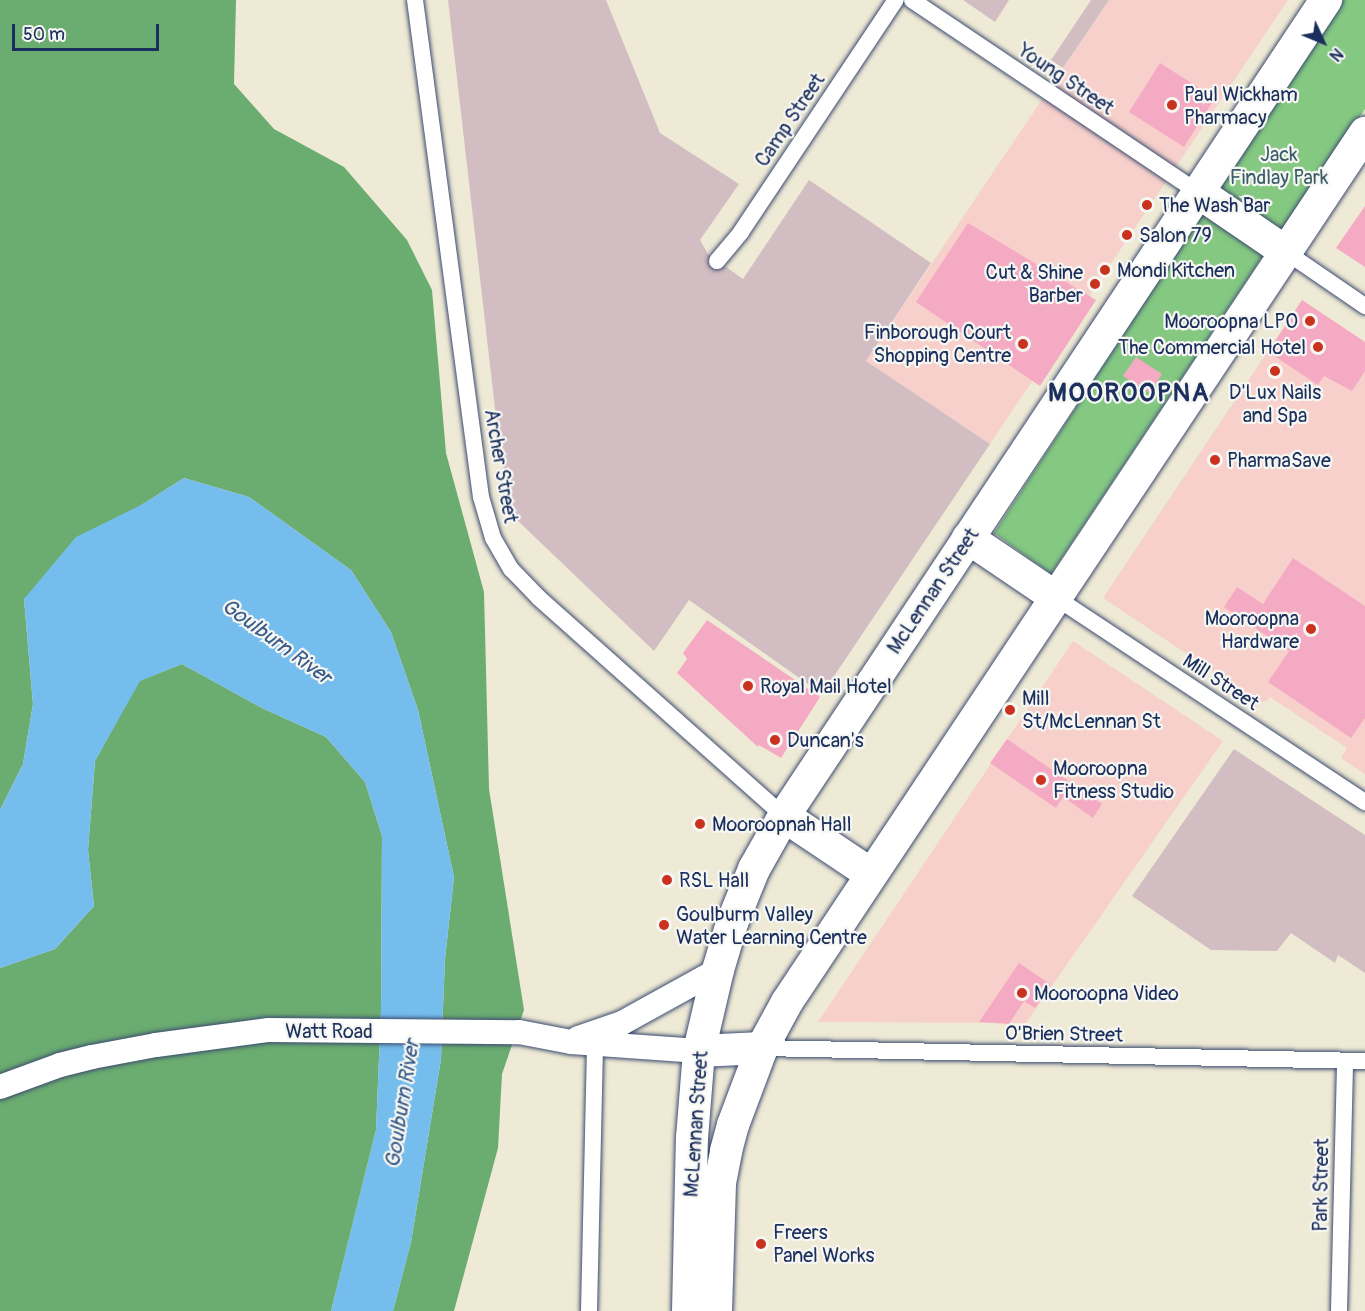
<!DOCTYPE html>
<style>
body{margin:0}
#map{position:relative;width:1365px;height:1311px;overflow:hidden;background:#efead5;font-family:Pangolin,sans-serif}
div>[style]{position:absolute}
.built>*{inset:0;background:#f7d0cb}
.industrial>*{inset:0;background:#d2bec2}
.green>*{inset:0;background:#84c882}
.forest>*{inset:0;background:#6bac70}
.water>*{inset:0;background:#75bded}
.building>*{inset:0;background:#f5aac3}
.roads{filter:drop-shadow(0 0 2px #3b4b70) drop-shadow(0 0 2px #3b4b70)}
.street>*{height:16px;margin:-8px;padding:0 8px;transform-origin:8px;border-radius:8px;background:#fff}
.secondary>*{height:24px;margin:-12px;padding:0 12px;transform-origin:12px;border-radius:12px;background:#fff}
.highway>*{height:32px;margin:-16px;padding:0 16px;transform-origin:16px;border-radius:16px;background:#fff}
.dots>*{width:16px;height:16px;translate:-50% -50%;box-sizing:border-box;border:3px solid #f6f6f2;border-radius:50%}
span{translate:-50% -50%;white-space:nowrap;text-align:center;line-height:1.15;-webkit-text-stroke:4.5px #f6f6f2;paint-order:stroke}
.street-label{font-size:20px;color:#1b2f5e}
.poi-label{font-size:20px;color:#1b2f5e}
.left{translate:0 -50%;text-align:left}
.right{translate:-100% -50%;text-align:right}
.park-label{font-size:20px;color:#3a5d69}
.water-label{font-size:21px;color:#365a89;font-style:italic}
.district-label{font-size:26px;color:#1b2f5e;font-weight:700;letter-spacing:1.5px}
.north{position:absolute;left:1293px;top:12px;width:60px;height:60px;-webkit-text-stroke:4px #f6f6f2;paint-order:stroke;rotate:134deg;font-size:16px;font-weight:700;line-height:24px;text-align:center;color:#1b2f5e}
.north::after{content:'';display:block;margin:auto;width:21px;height:27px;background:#1b2f5e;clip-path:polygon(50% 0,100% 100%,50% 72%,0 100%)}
.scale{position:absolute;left:12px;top:24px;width:147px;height:27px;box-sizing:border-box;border:3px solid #1b2f5e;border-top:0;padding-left:8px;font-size:18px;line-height:21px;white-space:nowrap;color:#1b2f5e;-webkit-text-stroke:4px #f6f6f2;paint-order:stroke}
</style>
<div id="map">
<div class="built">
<div style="clip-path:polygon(1109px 0,1288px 0,990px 444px,866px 361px)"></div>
<div style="clip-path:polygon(1302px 300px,1365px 342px,1365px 774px,1341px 758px,1347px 748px,1270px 697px,1267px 701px,1259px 702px,1103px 598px)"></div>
<div style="clip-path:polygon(1073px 641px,1223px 741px,1026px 1023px,818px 1022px)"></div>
</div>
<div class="industrial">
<div style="clip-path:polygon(448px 0,606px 0,660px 133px,739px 184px,700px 240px,708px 254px,743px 279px,809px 180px,931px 263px,866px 361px,990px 444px,822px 694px,689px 600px,654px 651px,517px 520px,510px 507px,497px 426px)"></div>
<div style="clip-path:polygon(963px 0,1009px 0,995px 22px)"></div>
<div style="clip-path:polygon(1091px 0,1109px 0,1063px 68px,1051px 60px)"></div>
<div style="clip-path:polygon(1234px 749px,1365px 835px,1365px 973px,1338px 955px,1335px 963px,1291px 933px,1277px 951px,1211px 950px,1132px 896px)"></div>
</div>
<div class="green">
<div style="clip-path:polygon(1343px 0,1365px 0,1365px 109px,1281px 236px,1215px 188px)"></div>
<div style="clip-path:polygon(1206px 208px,1265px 253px,1051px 574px,994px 533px)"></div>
</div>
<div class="forest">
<div style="clip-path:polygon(0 0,236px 0,234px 84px,274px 129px,344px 167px,407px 240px,432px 290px,446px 453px,484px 592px,489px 789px,524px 1010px,502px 1074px,498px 1148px,454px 1311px,393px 1311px,411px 1242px,441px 1059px,445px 959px,454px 877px,418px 710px,391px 632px,351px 570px,249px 497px,184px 478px,143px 504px,24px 599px,33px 704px,23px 764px,0 810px)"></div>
<div style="clip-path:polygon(182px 664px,262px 708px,326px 737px,365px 782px,382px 836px,381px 1011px,376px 1130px,331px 1311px,0 1311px,0 968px,55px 949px,94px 906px,88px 850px,95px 761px,139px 681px)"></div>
</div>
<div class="water">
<div style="clip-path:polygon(184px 478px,249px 497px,351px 570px,391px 632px,418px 710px,454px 877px,445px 959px,441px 1059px,411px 1242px,393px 1311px,331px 1311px,376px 1130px,381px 1011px,382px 836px,365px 782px,326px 737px,262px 708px,182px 664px,140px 681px,95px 761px,88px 850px,94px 906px,55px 949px,0 968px,0 810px,23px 764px,33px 704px,24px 599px,76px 537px,143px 504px)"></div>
</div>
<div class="building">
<div style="clip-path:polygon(1160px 63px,1215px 98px,1184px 147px,1129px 112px)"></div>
<div style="clip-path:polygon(1365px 206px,1365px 267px,1336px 248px)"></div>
<div style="clip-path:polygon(968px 223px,1096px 300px,1040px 386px,916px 302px)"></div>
<div style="clip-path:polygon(1302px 300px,1365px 342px,1365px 371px,1352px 391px,1324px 376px,1318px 385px,1268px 352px)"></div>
<div style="clip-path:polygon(1136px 357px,1162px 374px,1150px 393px,1123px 376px)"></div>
<div style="clip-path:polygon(1293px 558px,1365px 606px,1365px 718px,1351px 738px,1268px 682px,1289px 651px,1224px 607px,1237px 587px,1263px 604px)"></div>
<div style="clip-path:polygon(707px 620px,820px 697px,781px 758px,759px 745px,758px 747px,677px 673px,687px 659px,683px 653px)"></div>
<div style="clip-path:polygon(1007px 739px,1102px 804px,1093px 818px,1063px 797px,1056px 808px,990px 763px)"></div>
<div style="clip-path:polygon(1019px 963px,1051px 985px,1035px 1008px,1024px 1001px,1009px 1024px,979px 1022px)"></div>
</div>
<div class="roads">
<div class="street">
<div style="left:415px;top:0;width:501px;rotate:82.44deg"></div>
<div style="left:481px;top:497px;width:43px;rotate:73.7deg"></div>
<div style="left:493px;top:538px;width:36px;rotate:60deg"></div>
<div style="left:511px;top:569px;width:40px;rotate:46deg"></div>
<div style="left:539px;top:598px;width:328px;rotate:41.7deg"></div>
<div style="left:912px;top:0;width:344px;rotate:33.9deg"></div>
<div style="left:1286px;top:252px;width:96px;rotate:34.4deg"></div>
<div style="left:717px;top:261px;width:38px;rotate:-50deg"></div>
<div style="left:741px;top:232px;width:279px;rotate:-56.3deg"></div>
<div style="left:1055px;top:597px;width:372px;rotate:33.5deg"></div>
<div style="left:762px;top:1048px;width:603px;rotate:1.24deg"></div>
<div style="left:589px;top:1311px;width:266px;rotate:-88.7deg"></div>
<div style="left:1339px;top:1311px;width:250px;rotate:-88.6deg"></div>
</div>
<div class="secondary">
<div style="left:578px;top:1038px;width:46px;rotate:-18.8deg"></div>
<div style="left:622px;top:1023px;width:110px;rotate:-28.9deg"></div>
<div style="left:0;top:1087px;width:64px;rotate:-20.1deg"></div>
<div style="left:60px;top:1065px;width:33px;rotate:-14deg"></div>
<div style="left:92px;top:1057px;width:65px;rotate:-10.6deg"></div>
<div style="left:156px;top:1045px;width:114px;rotate:-7.6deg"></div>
<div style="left:269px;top:1030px;width:250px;rotate:0.5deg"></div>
<div style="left:519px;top:1032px;width:53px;rotate:10.9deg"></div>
<div style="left:571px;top:1042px;width:128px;rotate:4deg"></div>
</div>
<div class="highway">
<div style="left:1198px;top:192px;width:107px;rotate:34.3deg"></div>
<div style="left:968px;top:538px;width:105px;rotate:34.1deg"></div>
<div style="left:784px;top:816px;width:102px;rotate:33.8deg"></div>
<div style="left:699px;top:1051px;width:63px;rotate:-2.7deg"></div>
<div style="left:688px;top:1311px;width:173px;rotate:-88.7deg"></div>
<div style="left:692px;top:1138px;width:87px;rotate:-85.4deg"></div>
<div style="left:699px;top:1051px;width:83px;rotate:-76.8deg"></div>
<div style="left:718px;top:970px;width:49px;rotate:-73.4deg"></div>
<div style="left:732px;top:923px;width:58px;rotate:-67.8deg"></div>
<div style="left:754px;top:869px;width:61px;rotate:-60.5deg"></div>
<div style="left:784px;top:816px;width:980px;rotate:-56.41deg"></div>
<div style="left:716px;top:1311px;width:128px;rotate:-88.2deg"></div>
<div style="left:720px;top:1183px;width:33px;rotate:-79deg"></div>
<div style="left:726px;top:1151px;width:27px;rotate:-75deg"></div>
<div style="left:733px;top:1125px;width:82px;rotate:-69.4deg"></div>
<div style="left:762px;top:1048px;width:52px;rotate:-61.5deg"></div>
<div style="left:787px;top:1002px;width:1044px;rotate:-56.37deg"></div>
</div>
</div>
<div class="dots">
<div style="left:1172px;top:105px;background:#c8321e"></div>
<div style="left:1147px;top:205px;background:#c8321e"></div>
<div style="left:1127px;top:235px;background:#c8321e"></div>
<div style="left:1105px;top:270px;background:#c8321e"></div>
<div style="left:1095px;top:284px;background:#c8321e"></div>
<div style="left:1310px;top:321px;background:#c8321e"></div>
<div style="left:1023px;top:344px;background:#c8321e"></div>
<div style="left:1318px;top:347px;background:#c8321e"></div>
<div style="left:1275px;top:371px;background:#c8321e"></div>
<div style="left:1215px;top:460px;background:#c8321e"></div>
<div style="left:1311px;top:629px;background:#c8321e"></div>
<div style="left:748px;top:686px;background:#c8321e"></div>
<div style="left:1010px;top:710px;background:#c8321e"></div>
<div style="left:775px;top:740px;background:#c8321e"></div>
<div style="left:1041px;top:780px;background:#c8321e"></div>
<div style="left:700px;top:824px;background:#c8321e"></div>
<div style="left:667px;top:880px;background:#c8321e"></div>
<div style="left:664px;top:925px;background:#c8321e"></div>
<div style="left:1022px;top:993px;background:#c8321e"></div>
<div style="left:761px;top:1244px;background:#c8321e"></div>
</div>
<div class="street-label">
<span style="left:1066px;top:79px;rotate:34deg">Young Street</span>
<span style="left:790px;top:120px;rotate:-56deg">Camp Street</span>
<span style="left:501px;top:466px;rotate:80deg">Archer Street</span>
<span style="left:933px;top:591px;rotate:-56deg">McLennan Street</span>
<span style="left:1221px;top:682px;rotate:33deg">Mill Street</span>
<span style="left:329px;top:1031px">Watt Road</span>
<span style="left:1064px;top:1034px;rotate:1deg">O'Brien Street</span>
<span style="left:696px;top:1124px;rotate:-86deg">McLennan Street</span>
<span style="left:1321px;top:1185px;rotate:-89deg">Park Street</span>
</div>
<div class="poi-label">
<span class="left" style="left:1184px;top:106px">Paul Wickham<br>Pharmacy</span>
<span class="left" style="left:1159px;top:205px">The Wash Bar</span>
<span class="left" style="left:1139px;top:235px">Salon 79</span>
<span class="left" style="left:1117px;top:270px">Mondi Kitchen</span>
<span class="right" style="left:1083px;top:284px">Cut &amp; Shine<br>Barber</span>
<span class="right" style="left:1298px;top:321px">Mooroopna LPO</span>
<span class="right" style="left:1011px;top:344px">Finborough Court<br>Shopping Centre</span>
<span class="right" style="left:1306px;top:347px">The Commercial Hotel</span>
<span style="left:1275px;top:404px">D'Lux Nails<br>and Spa</span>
<span class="left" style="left:1227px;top:460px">PharmaSave</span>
<span class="right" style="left:1299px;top:630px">Mooroopna<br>Hardware</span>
<span class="left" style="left:760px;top:686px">Royal Mail Hotel</span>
<span class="left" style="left:1022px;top:710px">Mill<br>St/McLennan St</span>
<span class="left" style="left:787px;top:740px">Duncan's</span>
<span class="left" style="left:1053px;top:780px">Mooroopna<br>Fitness Studio</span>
<span class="left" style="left:712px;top:824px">Mooroopnah Hall</span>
<span class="left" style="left:679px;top:880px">RSL Hall</span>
<span class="left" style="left:676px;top:926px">Goulburm Valley<br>Water Learning Centre</span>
<span class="left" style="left:1034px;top:993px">Mooroopna Video</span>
<span class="left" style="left:773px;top:1244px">Freers<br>Panel Works</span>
</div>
<div class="park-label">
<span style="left:1279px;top:166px">Jack<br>Findlay Park</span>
</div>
<div class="water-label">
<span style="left:276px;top:642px;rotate:36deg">Goulburn River</span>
<span style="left:403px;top:1104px;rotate:-81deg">Goulburn River</span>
</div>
<div class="district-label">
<span style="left:1129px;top:394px">MOOROOPNA</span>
</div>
<div class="north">N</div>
<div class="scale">50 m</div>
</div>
